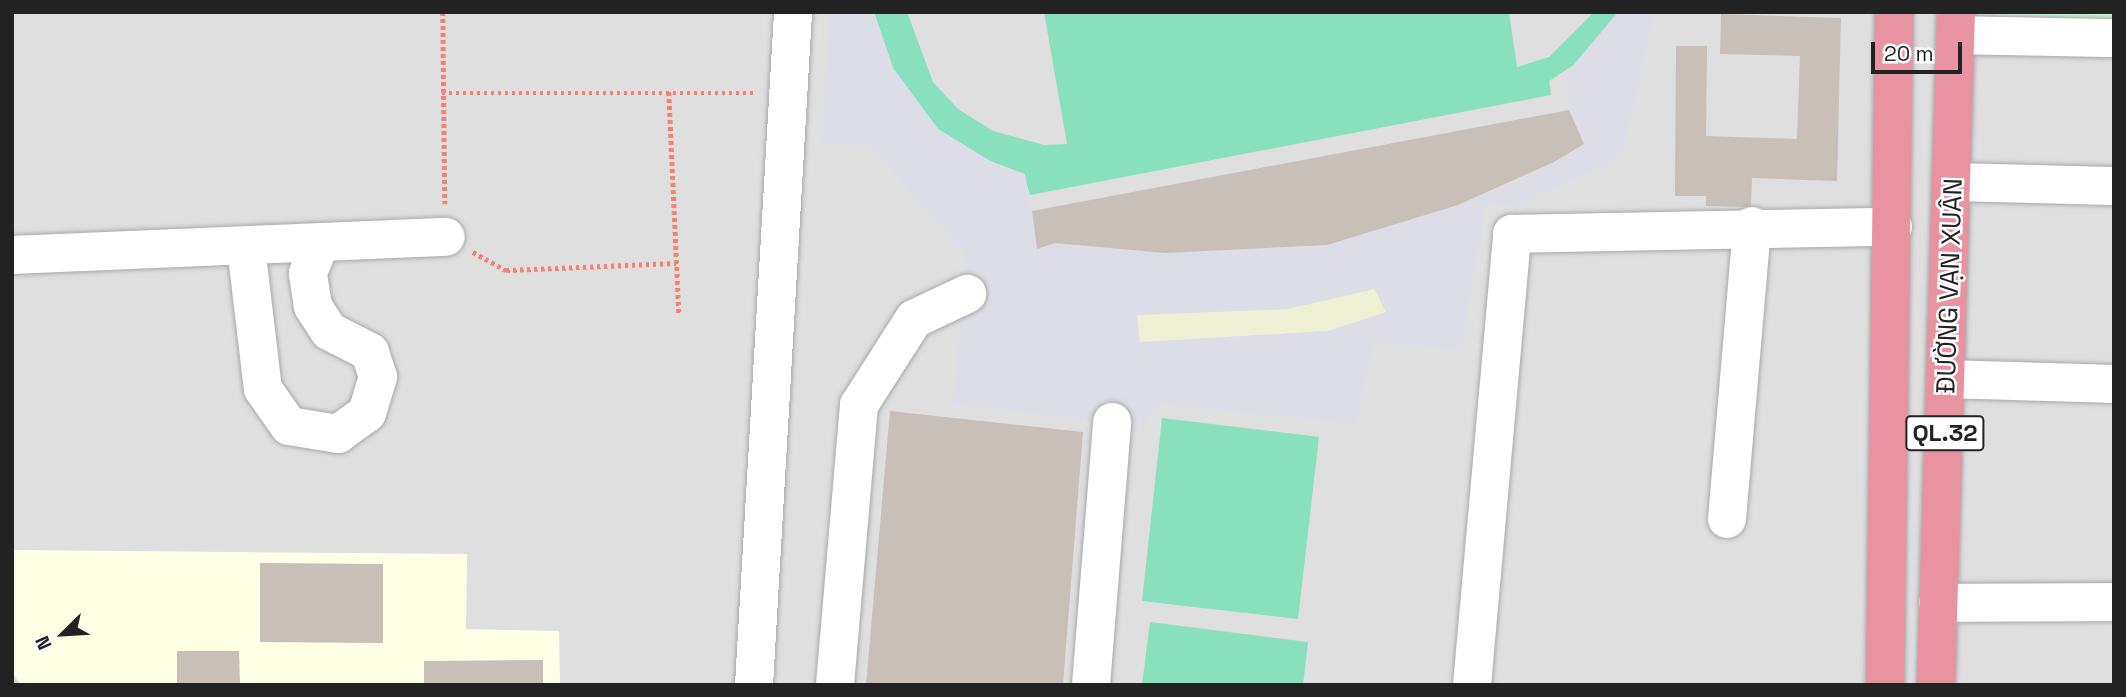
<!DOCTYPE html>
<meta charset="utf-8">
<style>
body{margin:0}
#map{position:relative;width:2126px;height:697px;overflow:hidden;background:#f2efe9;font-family:"Space Grotesk",sans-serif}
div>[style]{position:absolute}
.residential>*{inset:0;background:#e0dfdf}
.education>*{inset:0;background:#ffffe5}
.farmland>*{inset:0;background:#eef0d5}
.park>*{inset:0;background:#c8facc}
.pitch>*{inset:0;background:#88e0be}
.plaza>*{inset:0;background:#dddde8}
.building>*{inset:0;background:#c7bfb8}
.path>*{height:4.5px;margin-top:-2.25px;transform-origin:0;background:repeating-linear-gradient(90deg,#fa8072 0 3.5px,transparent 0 7px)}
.roads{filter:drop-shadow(0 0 2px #a9a9a9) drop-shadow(0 0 2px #a9a9a9)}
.minor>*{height:38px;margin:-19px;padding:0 19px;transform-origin:19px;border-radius:19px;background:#fff}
.highway>*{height:38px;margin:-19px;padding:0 19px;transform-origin:19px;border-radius:19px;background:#e892a2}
span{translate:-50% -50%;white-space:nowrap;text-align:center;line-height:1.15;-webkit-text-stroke:5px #fff;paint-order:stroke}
.shield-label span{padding:2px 5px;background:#fff;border:2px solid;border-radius:5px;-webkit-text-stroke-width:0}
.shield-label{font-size:24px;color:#222;font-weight:700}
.street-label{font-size:26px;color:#222}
.frame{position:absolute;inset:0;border:14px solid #222;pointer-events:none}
.north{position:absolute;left:28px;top:599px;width:70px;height:70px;-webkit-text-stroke:5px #fff;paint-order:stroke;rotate:246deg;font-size:19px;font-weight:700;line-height:28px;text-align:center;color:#222}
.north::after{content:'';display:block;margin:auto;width:24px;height:32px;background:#222;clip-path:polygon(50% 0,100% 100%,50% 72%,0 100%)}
.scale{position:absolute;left:1871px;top:42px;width:91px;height:32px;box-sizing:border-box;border:4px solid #222;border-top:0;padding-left:9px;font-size:21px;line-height:24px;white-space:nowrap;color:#222;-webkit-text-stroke:5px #fff;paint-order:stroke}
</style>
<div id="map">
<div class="residential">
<div style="clip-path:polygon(12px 12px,2114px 12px,2114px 685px,12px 685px)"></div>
</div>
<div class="education">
<div style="clip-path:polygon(12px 550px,467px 554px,466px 629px,559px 631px,560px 685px,21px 685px,12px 672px)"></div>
</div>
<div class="farmland">
<div style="clip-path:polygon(1374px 289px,1386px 312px,1328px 331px,1140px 343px,1137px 315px,1287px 309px)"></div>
</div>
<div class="park">
<div style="clip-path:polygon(1998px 12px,2114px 12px,2114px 18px,1998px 16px)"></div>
</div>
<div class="pitch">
<div style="clip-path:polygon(874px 12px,907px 12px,933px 82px,958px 109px,993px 131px,1044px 145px,1067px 144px,1044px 12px,1509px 12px,1517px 67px,1549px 57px,1594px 12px,1618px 12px,1586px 57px,1549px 81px,1551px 95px,1030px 195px,1024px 174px,990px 161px,938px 129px,893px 68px)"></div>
<div style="clip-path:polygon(1162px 418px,1319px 437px,1298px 619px,1142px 601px)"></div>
<div style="clip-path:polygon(1150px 622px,1308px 642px,1303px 685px,1142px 685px)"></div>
</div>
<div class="plaza">
<div style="clip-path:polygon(evenodd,830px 12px,874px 12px,893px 68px,938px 129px,990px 161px,1025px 174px,1038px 248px,1055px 243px,1165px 253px,1327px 245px,1511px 185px,1584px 144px,1569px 110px,1565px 75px,1618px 12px,1654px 12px,1625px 144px,1612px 162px,1517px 205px,1485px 203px,1461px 350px,1374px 342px,1356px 424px,1161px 404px,1143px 426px,953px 404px,966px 255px,870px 146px,822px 144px,830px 12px,1375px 289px,1386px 313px,1328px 331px,1140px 342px,1137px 315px,1287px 309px,1375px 289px)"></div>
</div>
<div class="building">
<div style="clip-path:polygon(1721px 14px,1841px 18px,1837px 181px,1752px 178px,1751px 207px,1706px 206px,1706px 196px,1675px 196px,1676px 46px,1707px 46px,1706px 136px,1797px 139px,1800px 56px,1720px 54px)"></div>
<div style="clip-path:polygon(1569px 110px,1584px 144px,1554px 162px,1458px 205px,1327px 245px,1165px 253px,1055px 243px,1037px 249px,1032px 211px)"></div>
<div style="clip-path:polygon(890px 411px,1083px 432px,1063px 685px,866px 685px)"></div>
<div style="clip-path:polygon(260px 563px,383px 564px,383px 643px,260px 642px)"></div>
<div style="clip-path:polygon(177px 651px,239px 651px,240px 685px,177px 685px)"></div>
<div style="clip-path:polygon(543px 660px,543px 685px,424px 685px,424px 661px)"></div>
</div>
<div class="path">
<div style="left:443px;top:12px;width:192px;rotate:89.4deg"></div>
<div style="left:669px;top:92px;width:221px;rotate:87.4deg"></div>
<div style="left:442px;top:93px;width:314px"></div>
<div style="left:473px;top:252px;width:38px;rotate:29deg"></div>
<div style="left:506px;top:270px;width:170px;rotate:-2.4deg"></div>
</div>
<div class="roads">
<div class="minor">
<div style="left:1956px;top:35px;width:158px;rotate:1.1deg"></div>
<div style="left:1953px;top:182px;width:161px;rotate:1.4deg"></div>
<div style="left:246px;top:247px;width:143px;rotate:83.2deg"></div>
<div style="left:263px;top:389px;width:45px;rotate:54.9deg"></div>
<div style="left:289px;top:426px;width:50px;rotate:9.3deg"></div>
<div style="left:338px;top:434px;width:36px;rotate:-36deg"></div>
<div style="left:367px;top:413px;width:38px;rotate:-73deg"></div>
<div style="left:378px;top:377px;width:26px;rotate:-108deg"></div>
<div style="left:370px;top:352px;width:46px;rotate:-152.9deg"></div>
<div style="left:329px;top:331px;width:30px;rotate:-123deg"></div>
<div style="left:313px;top:306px;width:33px;rotate:-99deg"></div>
<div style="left:308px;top:273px;width:31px;rotate:-68deg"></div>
<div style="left:12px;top:255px;width:434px;rotate:-2.4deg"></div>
<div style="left:1947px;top:379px;width:167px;rotate:1.7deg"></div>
<div style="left:1727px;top:519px;width:294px;rotate:-85.1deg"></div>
<div style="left:1938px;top:603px;width:176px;rotate:-0.3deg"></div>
<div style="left:754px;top:685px;width:674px;rotate:-86.68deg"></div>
<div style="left:835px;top:685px;width:281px;rotate:-85.1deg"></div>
<div style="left:859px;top:405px;width:102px;rotate:-57.4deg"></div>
<div style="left:914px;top:319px;width:59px;rotate:-25.3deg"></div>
<div style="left:1091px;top:685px;width:264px;rotate:-85.4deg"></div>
<div style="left:1472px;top:685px;width:453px;rotate:-84.9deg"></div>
<div style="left:1512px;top:234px;width:381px;rotate:-1.1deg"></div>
</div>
<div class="highway">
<div style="left:1885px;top:685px;width:673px;rotate:-89.23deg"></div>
<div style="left:1936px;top:685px;width:673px;rotate:-88.3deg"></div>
</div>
</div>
<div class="shield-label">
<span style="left:1945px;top:433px">QL.32</span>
</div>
<div class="street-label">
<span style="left:1950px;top:286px;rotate:-88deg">ĐƯỜNG VẠN XUÂN</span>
</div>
<div class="frame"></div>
<div class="north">N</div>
<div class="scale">20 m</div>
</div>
